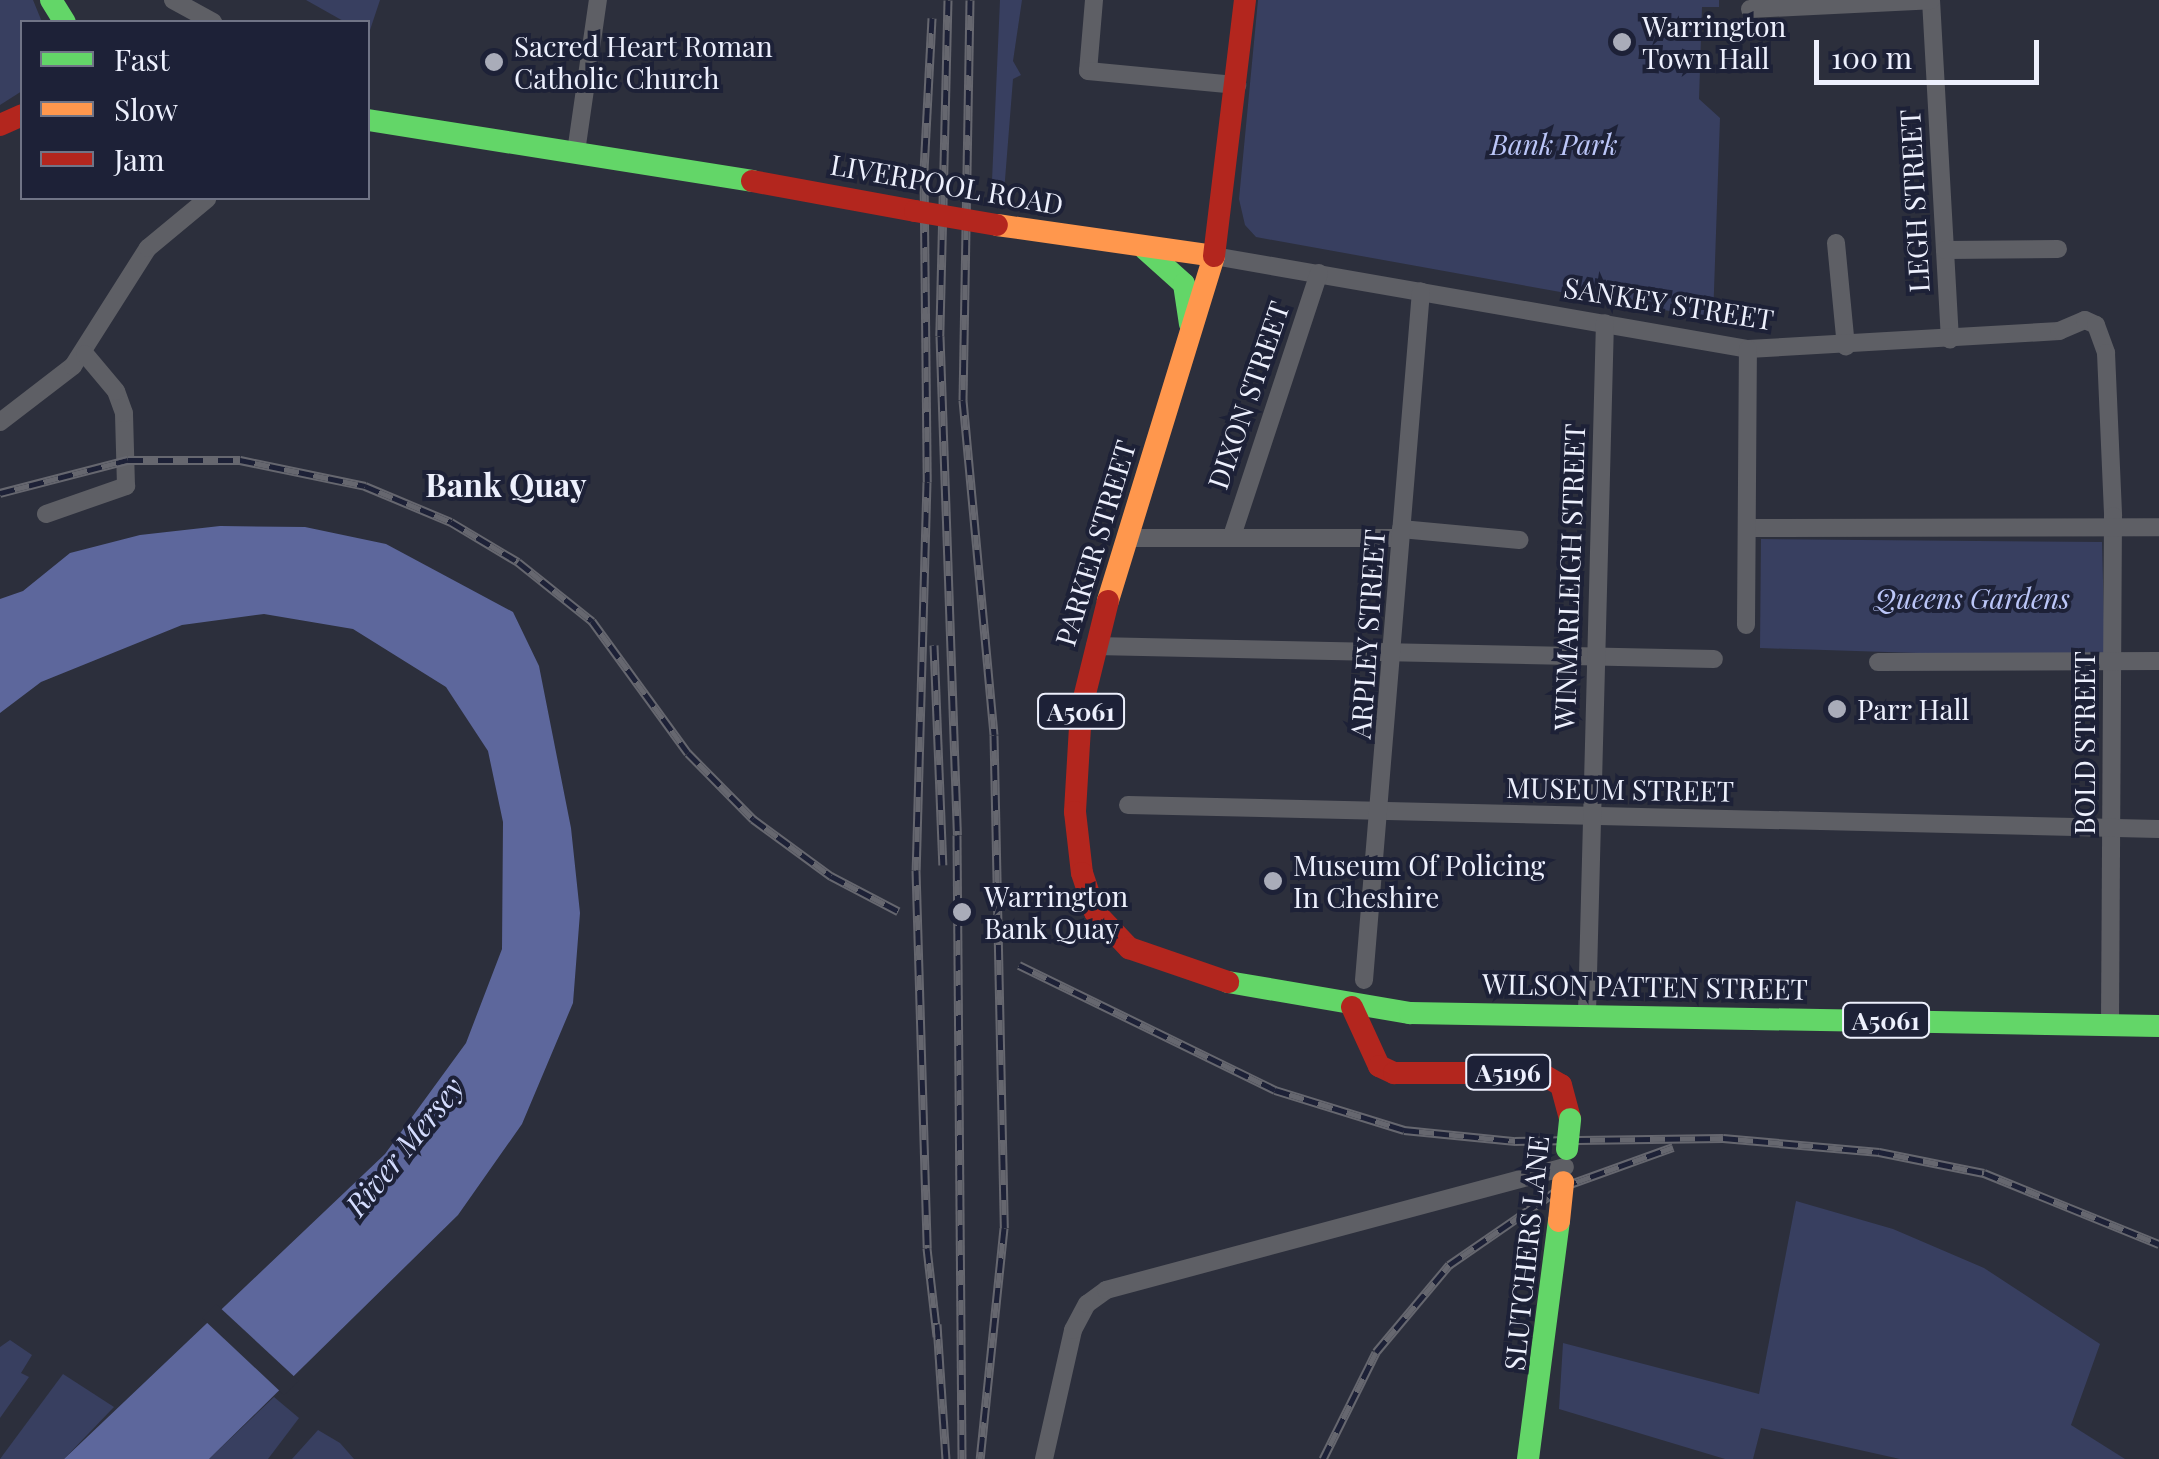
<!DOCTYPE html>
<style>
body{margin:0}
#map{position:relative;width:2159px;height:1459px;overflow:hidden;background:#2c2f3c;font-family:"Playfair Display",serif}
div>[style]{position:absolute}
.green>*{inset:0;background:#383f60}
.water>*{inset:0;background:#5d679c}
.pier>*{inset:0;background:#2c2f3c}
.street>*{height:18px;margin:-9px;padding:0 9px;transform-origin:9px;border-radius:9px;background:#5e5f65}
.fast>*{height:22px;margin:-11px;padding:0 11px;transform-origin:11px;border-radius:11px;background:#63d668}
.slow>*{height:22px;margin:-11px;padding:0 11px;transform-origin:11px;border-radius:11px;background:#ff974d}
.jam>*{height:22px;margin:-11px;padding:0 11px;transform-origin:11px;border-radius:11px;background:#b3261e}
.rail>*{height:9px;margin-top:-4.5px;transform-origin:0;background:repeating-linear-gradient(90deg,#1d2137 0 15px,#66676f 0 30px);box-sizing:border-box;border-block:2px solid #66676f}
.fast-bridge>*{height:22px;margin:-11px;padding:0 11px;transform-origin:11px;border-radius:11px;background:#63d668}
.slow-bridge>*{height:22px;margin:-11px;padding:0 11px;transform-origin:11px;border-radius:11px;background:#ff974d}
.jam-bridge>*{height:22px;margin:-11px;padding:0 11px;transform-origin:11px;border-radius:11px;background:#b3261e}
.dots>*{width:28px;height:28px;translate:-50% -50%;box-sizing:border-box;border:5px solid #1d2137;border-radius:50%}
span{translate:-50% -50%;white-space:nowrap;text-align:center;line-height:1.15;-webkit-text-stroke:8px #1d2137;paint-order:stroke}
.shield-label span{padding:2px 8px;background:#1d2137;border:2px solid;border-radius:8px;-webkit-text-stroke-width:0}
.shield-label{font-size:25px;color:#edf0fd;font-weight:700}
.poi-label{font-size:28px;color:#edf0fd}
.left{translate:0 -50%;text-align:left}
.park-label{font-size:28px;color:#bbc6f8;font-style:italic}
.street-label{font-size:28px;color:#edf0fd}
.water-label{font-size:30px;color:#d4dcfe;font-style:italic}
.quarter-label{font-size:32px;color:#edf0fd;font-weight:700}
.legend{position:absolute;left:20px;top:20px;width:350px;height:180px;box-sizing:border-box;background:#1d2137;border:2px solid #707486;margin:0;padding:12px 18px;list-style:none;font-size:30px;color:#edf0fd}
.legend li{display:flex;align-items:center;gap:20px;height:50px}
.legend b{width:50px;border:2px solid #707486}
.scale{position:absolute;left:1814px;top:40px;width:225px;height:45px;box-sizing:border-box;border:5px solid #edf0fd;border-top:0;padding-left:12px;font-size:30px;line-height:35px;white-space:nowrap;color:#edf0fd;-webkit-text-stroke:8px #1d2137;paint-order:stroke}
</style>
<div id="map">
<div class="green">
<div style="clip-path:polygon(0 0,33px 0,42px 22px,22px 22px,22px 91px,0 105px)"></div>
<div style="clip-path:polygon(306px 0,380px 0,368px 36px,368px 22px,345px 22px)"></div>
<div style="clip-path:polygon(1000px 0,1022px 0,1013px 61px,1021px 75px,1013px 79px,1003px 205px,991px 203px)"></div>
<div style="clip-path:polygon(1258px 0,1719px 0,1719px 7px,1702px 7px,1699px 99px,1720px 118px,1713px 319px,1637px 305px,1625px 292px,1586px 285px,1566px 293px,1256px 237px,1245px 225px,1239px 199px)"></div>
<div style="clip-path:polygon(1761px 539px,2102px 542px,2105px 659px,1760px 648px)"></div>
<div style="clip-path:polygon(1796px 1201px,1893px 1229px,1984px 1268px,2100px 1344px,2071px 1425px,2125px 1459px,1900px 1459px,1761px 1428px,1753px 1459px,1725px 1459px,1559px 1409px,1563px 1343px,1759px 1394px)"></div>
<div style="clip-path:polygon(10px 1340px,32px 1355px,21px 1373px,29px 1377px,0 1418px,0 1347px)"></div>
<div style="clip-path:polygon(63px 1374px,114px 1407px,64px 1459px,0 1459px)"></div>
<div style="clip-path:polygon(274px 1397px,299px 1418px,268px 1459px,209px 1459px)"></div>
<div style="clip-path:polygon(318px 1430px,340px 1443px,354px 1459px,292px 1459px)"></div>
</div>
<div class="water">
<div style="clip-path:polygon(220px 526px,305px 527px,386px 544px,513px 612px,539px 666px,571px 828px,580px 913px,573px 1003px,522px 1124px,458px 1215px,209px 1459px,64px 1459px,385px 1154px,466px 1043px,502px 949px,503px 822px,488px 751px,446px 687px,353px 629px,264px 614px,182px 625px,41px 682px,0 713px,0 599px,23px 591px,70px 553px,140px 535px)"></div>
</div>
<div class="pier">
<div style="clip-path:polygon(216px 1304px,299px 1381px,284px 1395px,202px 1318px)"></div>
</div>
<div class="street">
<div style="left:173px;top:0;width:46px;rotate:28.8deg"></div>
<div style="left:1094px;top:0;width:71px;rotate:94.8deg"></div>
<div style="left:1088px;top:71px;width:150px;rotate:5.4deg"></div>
<div style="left:1931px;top:0;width:340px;rotate:86.8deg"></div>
<div style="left:1750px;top:9px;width:181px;rotate:-2.8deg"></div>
<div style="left:576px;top:152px;width:154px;rotate:-81.8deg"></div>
<div style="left:1836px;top:243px;width:104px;rotate:84.5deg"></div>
<div style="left:1945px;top:250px;width:113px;rotate:-0.5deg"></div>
<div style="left:1214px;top:256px;width:542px;rotate:9.88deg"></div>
<div style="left:1748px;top:349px;width:312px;rotate:-3.3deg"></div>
<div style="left:2059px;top:331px;width:28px;rotate:-23deg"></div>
<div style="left:2085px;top:320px;width:12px;rotate:24deg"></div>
<div style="left:2096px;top:325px;width:30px;rotate:70deg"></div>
<div style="left:2106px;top:353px;width:163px;rotate:87.5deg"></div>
<div style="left:2113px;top:516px;width:509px;rotate:90.34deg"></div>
<div style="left:0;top:422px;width:92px;rotate:-37.5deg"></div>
<div style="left:73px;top:366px;width:140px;rotate:-57.6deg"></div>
<div style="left:148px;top:248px;width:77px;rotate:-39.7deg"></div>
<div style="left:46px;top:514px;width:85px;rotate:-19.3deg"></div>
<div style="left:126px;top:486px;width:73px;rotate:-91.6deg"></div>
<div style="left:124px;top:413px;width:23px;rotate:-110deg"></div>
<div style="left:116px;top:391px;width:48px;rotate:-130deg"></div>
<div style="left:1747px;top:528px;width:412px;rotate:-0.1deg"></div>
<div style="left:1401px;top:529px;width:119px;rotate:5.3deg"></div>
<div style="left:1232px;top:536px;width:277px;rotate:-71.7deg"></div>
<div style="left:1126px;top:538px;width:274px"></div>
<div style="left:1746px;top:625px;width:276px;rotate:-89.6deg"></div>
<div style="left:1095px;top:646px;width:619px;rotate:1.2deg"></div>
<div style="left:1878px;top:662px;width:281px;rotate:-0.2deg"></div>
<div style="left:1128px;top:805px;width:1031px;rotate:1.33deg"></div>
<div style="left:1364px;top:980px;width:691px;rotate:-85.27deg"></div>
<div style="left:1587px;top:1013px;width:690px;rotate:-88.51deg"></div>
<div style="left:1044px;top:1459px;width:132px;rotate:-77.3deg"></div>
<div style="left:1073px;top:1330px;width:30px;rotate:-62deg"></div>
<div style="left:1087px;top:1304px;width:24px;rotate:-36deg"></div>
<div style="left:1106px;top:1290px;width:475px;rotate:-15deg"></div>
</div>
<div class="fast">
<div style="left:51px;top:0;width:26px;rotate:58deg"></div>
<div style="left:368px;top:120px;width:389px;rotate:9deg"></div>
<div style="left:1145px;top:249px;width:52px;rotate:41.9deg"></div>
<div style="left:1184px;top:284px;width:40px;rotate:81.5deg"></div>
<div style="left:1228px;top:982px;width:185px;rotate:9.7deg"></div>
<div style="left:1410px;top:1013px;width:749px;rotate:0.99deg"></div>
<div style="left:1528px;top:1459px;width:240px;rotate:-82.6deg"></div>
</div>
<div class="slow">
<div style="left:997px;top:225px;width:219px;rotate:8.1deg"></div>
<div style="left:1214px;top:256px;width:361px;rotate:107.1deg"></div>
</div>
<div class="jam">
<div style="left:0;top:125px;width:24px;rotate:-24deg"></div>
<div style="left:752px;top:181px;width:166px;rotate:10.4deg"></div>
<div style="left:1214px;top:256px;width:258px;rotate:-83.1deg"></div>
<div style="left:1108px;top:601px;width:112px;rotate:103.9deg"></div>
<div style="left:1081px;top:710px;width:102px;rotate:93.4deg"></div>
<div style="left:1075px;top:812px;width:61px;rotate:83.5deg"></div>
<div style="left:1082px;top:873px;width:41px;rotate:71.6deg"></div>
<div style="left:1095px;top:912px;width:50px;rotate:46.6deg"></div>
<div style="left:1129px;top:948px;width:105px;rotate:19deg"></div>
<div style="left:1352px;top:1007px;width:65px;rotate:65.4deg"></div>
<div style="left:1379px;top:1066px;width:17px;rotate:25deg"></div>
<div style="left:1394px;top:1073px;width:146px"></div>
<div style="left:1540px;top:1073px;width:24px;rotate:30deg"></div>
<div style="left:1561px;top:1085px;width:35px;rotate:75deg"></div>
</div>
<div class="rail">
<div style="left:948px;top:0;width:336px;rotate:91.4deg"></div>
<div style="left:940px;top:336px;width:499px;rotate:88deg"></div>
<div style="left:957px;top:835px;width:624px;rotate:89.54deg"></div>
<div style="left:970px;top:0;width:400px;rotate:91deg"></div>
<div style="left:963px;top:400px;width:336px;rotate:84.7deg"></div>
<div style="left:994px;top:735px;width:493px;rotate:88.8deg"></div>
<div style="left:1004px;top:1228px;width:232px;rotate:95.9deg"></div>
<div style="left:932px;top:18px;width:154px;rotate:93deg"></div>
<div style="left:924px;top:172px;width:310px;rotate:89.4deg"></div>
<div style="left:927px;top:482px;width:388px;rotate:91.6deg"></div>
<div style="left:916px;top:870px;width:378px;rotate:88.3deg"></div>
<div style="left:927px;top:1248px;width:89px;rotate:83.5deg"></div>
<div style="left:0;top:493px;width:132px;rotate:-14.5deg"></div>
<div style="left:128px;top:460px;width:112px"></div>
<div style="left:240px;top:460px;width:128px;rotate:11.7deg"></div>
<div style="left:365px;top:486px;width:93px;rotate:22.7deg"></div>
<div style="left:451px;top:522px;width:78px;rotate:30.8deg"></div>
<div style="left:518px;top:562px;width:95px;rotate:38.6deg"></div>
<div style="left:592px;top:621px;width:163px;rotate:54deg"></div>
<div style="left:688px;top:753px;width:93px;rotate:45.4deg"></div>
<div style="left:753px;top:819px;width:97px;rotate:36.2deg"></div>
<div style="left:831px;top:876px;width:76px;rotate:27.6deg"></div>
<div style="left:934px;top:645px;width:220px;rotate:87.7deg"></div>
<div style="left:1019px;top:965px;width:285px;rotate:26deg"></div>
<div style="left:1275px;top:1090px;width:135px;rotate:17.2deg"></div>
<div style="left:1404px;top:1130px;width:112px;rotate:5.7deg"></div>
<div style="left:1515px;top:1141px;width:208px;rotate:-0.8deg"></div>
<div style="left:1723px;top:1138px;width:157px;rotate:5.1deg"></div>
<div style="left:1879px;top:1152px;width:107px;rotate:11.3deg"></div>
<div style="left:1984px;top:1173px;width:189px;rotate:22.1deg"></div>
<div style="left:937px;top:1324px;width:135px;rotate:86.2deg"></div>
<div style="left:1323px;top:1459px;width:119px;rotate:-63.6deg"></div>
<div style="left:1376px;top:1352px;width:114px;rotate:-50deg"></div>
<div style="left:1449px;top:1265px;width:137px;rotate:-34.6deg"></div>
<div style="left:1562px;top:1187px;width:118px;rotate:-19.8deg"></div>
</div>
<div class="fast-bridge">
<div style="left:1567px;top:1149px;width:30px;rotate:-84deg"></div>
</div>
<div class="slow-bridge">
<div style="left:1559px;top:1221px;width:39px;rotate:-84deg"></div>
</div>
<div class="jam-bridge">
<div style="left:915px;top:211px;width:83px;rotate:9.7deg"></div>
</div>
<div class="dots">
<div style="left:1622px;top:42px;background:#a9acb9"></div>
<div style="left:494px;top:62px;background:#a9acb9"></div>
<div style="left:1837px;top:709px;background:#a9acb9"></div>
<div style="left:1273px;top:881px;background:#a9acb9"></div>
<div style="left:962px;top:912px;background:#a9acb9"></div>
</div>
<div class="shield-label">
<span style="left:1081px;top:711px">A5061</span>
<span style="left:1886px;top:1020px">A5061</span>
<span style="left:1508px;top:1072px">A5196</span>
</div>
<div class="poi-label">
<span class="left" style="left:1642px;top:42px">Warrington<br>Town Hall</span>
<span class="left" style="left:514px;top:62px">Sacred Heart Roman<br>Catholic Church</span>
<span class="left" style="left:1857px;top:709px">Parr Hall</span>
<span class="left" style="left:1293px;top:881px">Museum Of Policing<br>In Cheshire</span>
<span class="left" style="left:984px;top:912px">Warrington<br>Bank Quay</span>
</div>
<div class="park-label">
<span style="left:1554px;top:144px">Bank Park</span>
<span style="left:1972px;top:598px">Queens Gardens</span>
</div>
<div class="street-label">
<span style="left:947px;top:184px;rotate:10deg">LIVERPOOL ROAD</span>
<span style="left:1914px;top:201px;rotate:-93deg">LEGH STREET</span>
<span style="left:1669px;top:303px;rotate:9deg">SANKEY STREET</span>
<span style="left:1248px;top:395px;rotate:-71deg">DIXON STREET</span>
<span style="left:1095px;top:543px;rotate:-73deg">PARKER STREET</span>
<span style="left:1569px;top:577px;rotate:-88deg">WINMARLEIGH STREET</span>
<span style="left:1367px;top:634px;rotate:-86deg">ARPLEY STREET</span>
<span style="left:2084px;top:743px;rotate:-90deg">BOLD STREET</span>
<span style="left:1620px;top:789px;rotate:1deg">MUSEUM STREET</span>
<span style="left:1645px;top:986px;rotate:1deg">WILSON PATTEN STREET</span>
<span style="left:1526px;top:1253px;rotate:-84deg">SLUTCHERS LANE</span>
</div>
<div class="water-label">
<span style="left:404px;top:1146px;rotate:-51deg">River Mersey</span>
</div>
<div class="quarter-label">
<span style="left:506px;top:484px">Bank Quay</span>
</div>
<ul class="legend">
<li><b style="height:12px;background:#63d668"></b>Fast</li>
<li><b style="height:12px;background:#ff974d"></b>Slow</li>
<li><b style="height:12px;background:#b3261e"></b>Jam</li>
</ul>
<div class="scale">100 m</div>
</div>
